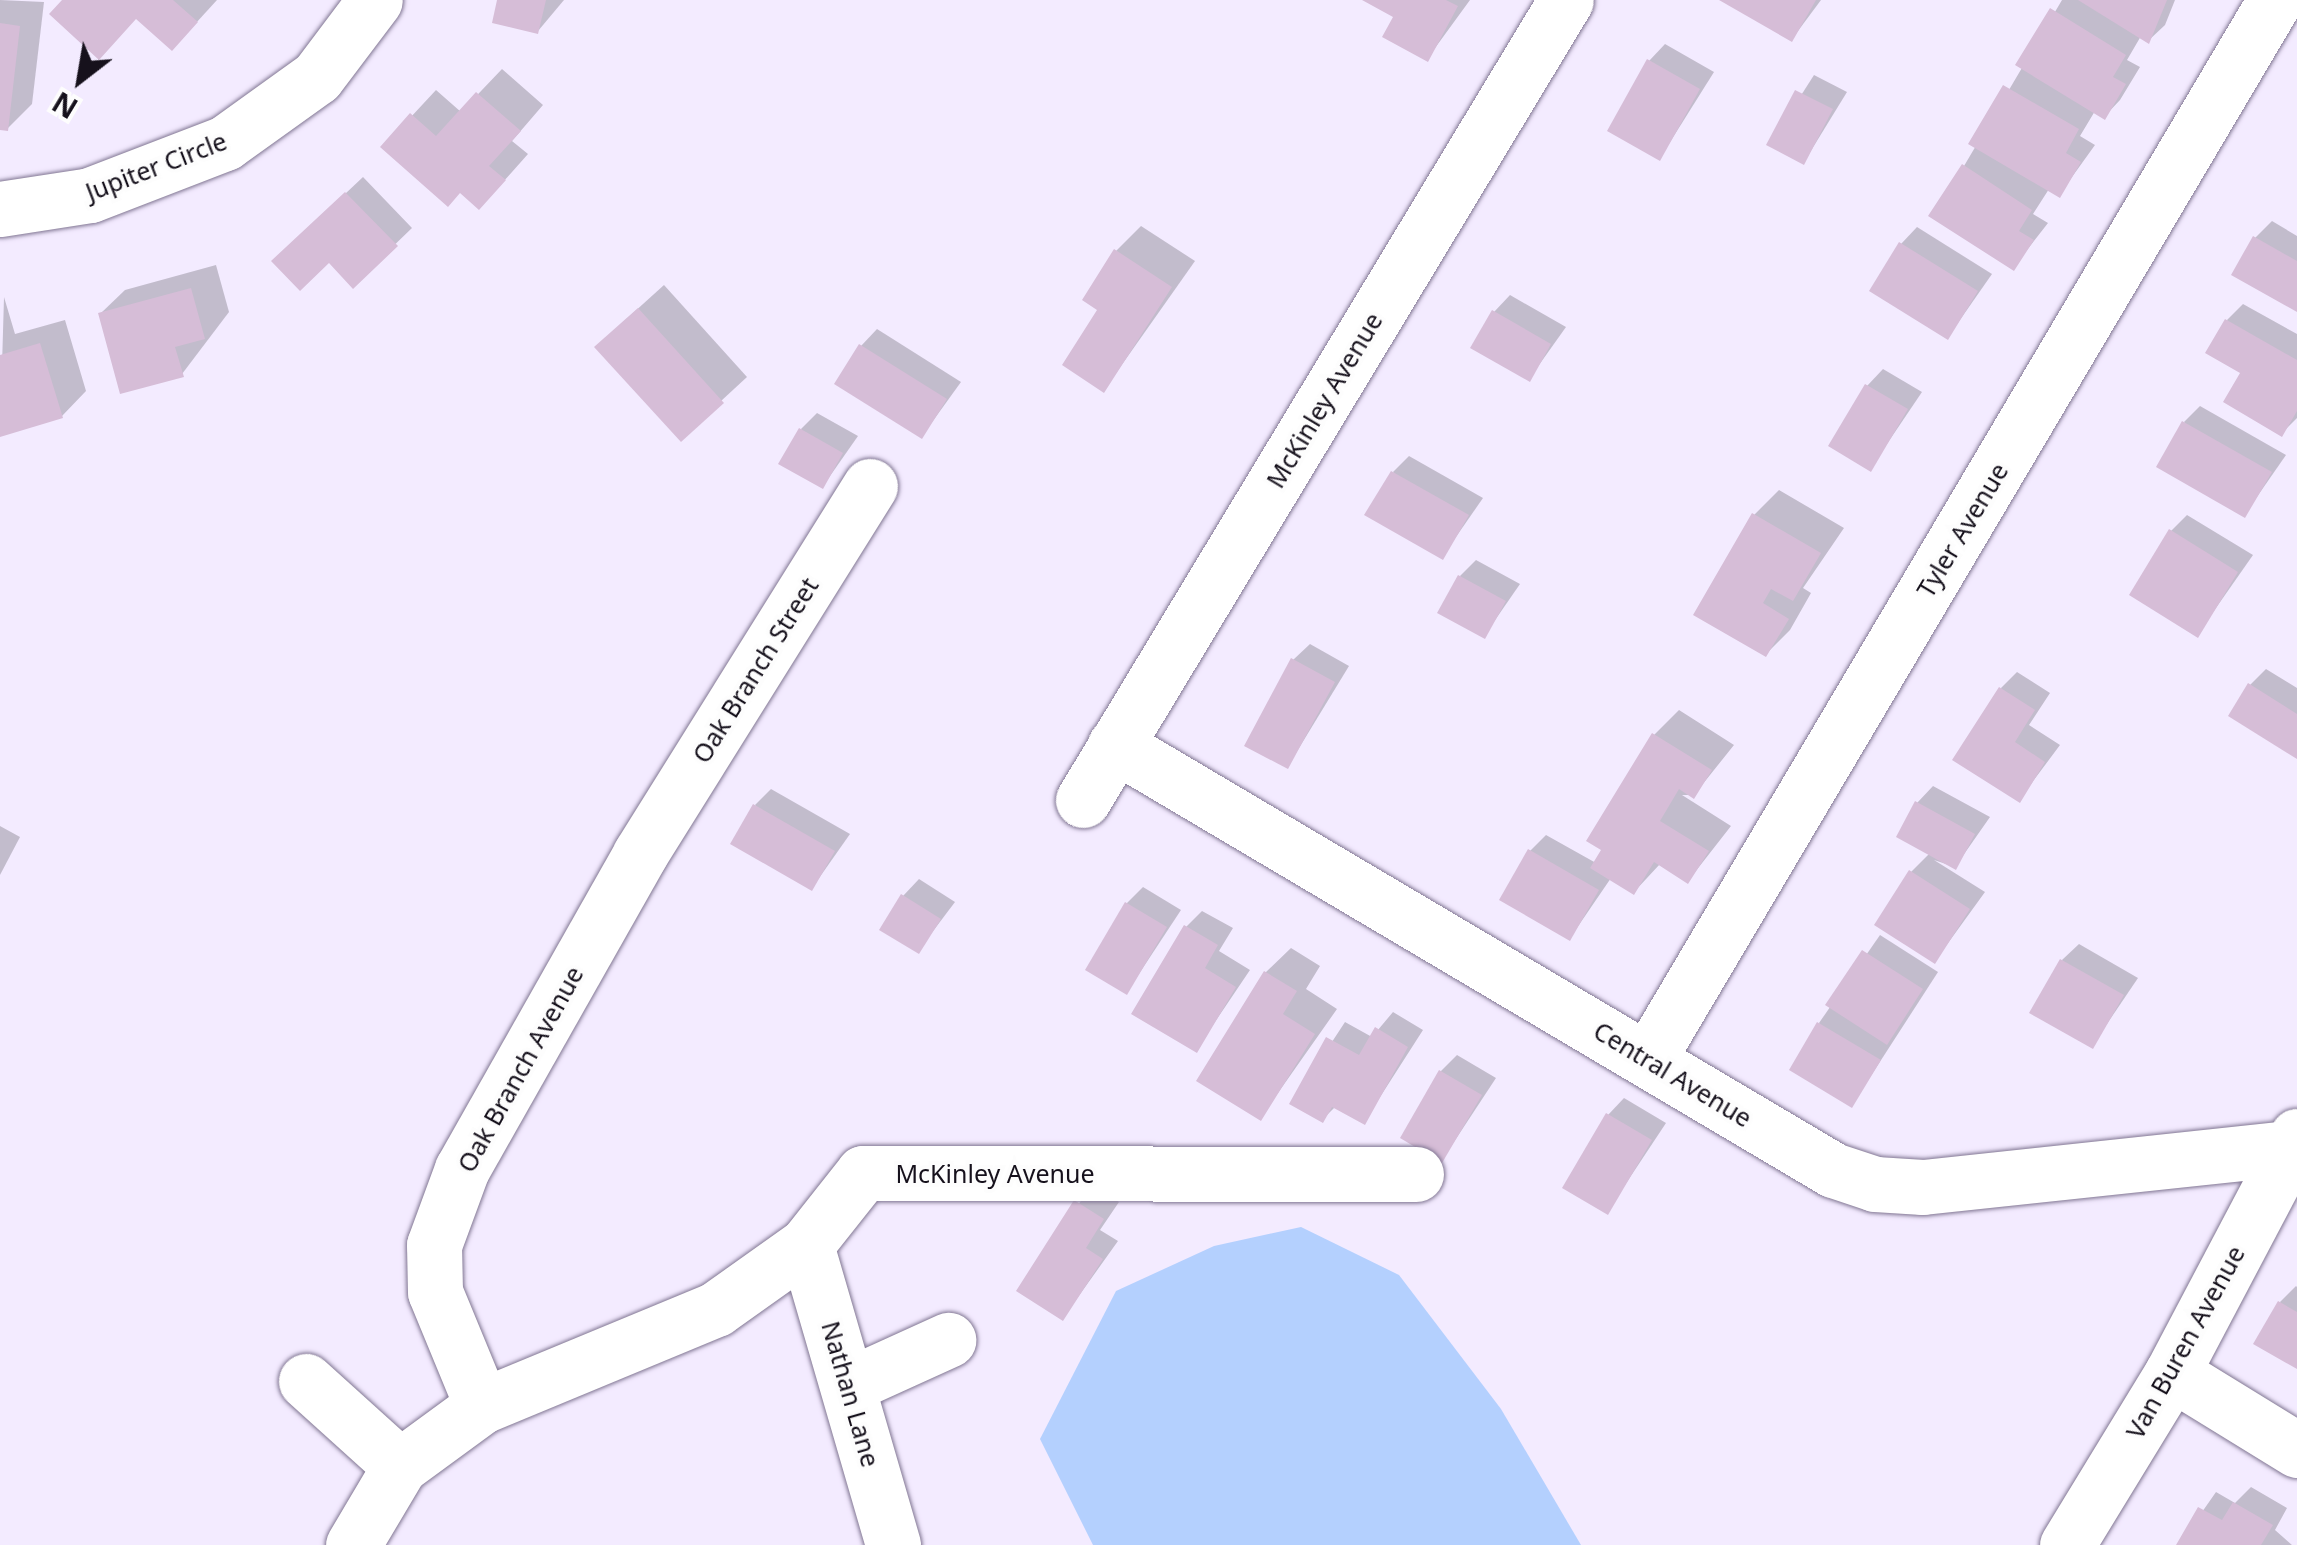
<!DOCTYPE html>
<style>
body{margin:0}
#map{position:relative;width:2297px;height:1545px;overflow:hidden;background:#f3ebff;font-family:"Noto Sans",sans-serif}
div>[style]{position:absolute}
.water>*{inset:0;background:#b4d0fe}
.shadow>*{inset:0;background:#0003}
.building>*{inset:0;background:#d6bdd7}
.roads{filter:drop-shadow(0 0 2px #817693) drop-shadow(0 0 2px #817693)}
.minor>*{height:55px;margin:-27.5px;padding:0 27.5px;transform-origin:27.5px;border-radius:27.5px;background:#fff}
span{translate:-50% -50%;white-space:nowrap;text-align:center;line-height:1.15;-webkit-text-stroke:8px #fdfdfd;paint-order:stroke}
.street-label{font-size:25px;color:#16111c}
.north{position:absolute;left:30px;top:30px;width:100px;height:100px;-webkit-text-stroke:8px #fdfdfd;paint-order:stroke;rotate:211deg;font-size:28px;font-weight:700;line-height:40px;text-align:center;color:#16111c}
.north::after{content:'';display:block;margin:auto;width:35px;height:45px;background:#16111c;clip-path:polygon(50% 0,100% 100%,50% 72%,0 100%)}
</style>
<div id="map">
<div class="water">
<div style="clip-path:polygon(1301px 1227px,1399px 1275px,1501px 1409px,1581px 1545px,1093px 1545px,1040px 1439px,1116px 1291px,1214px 1246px)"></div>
</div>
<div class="shadow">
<div style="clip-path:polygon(0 0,44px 2px,32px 104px,7px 129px,0 128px)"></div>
<div style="clip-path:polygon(65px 0,217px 0,196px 23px)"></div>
<div style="clip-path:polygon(499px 0,564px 0,538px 31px)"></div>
<div style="clip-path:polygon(1367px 0,1470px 0,1427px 59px,1396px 16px)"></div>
<div style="clip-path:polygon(1724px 0,1821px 0,1792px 39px)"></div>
<div style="clip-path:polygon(2062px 0,2175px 0,2165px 25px,2148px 41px,2141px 36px,2127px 60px,2140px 67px,2120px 100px,2104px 117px,2095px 111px,2080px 136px,2095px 145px,2059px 195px,2049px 189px,2033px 214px,2048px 223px,2013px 268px,1964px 166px)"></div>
<div style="clip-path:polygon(1665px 44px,1714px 72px,1660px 158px,1649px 61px)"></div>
<div style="clip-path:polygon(502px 69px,543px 105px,512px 141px,528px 154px,503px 182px,461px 191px,383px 147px,436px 90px,461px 112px)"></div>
<div style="clip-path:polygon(1814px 75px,1847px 92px,1804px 162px,1770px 144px)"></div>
<div style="clip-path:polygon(363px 177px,412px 228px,353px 285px,329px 260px,291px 245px)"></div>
<div style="clip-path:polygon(2272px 221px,2297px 236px,2297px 309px,2255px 238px)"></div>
<div style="clip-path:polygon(1141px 226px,1195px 261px,1104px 390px,1101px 310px,1116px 251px)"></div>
<div style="clip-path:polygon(1917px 227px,1992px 274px,1948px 337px,1901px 244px)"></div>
<div style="clip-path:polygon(216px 265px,229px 312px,182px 374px,100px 314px,125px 290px)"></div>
<div style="clip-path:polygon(664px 285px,747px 377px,681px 438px,622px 323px)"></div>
<div style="clip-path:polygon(1510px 295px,1566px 327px,1529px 379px,1494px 312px)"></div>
<div style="clip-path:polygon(4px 297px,15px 334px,65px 320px,86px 391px,62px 416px,0 434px)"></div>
<div style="clip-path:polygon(2243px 304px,2297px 334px,2297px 418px,2282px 433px,2243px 372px,2227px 320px)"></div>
<div style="clip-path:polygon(877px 329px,961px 382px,922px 436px,861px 346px)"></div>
<div style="clip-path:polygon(1883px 369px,1922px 392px,1870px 469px,1867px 386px)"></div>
<div style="clip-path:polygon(2200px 406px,2286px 455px,2245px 514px,2184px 422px)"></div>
<div style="clip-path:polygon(817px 413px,858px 436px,823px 486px,801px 429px)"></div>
<div style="clip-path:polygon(1409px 456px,1483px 498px,1442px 557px,1393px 472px)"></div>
<div style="clip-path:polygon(1779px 490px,1844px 528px,1803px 588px,1811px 593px,1790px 630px,1766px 654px,1754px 515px)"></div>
<div style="clip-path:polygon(2187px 515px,2253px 555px,2197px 635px,2171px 531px)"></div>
<div style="clip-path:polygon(1476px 560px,1520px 584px,1484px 636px,1460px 576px)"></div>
<div style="clip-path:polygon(1310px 644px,1349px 666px,1288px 766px,1293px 660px)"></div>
<div style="clip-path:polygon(2266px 669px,2297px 688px,2297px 757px,2250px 685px)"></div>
<div style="clip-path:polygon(2017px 672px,2050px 693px,2029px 725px,2060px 745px,2019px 800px,2001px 688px)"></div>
<div style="clip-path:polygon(1679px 710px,1734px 745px,1694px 795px,1682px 795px,1731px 826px,1688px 881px,1660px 864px,1634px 892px,1611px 878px,1570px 938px,1530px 851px,1546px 835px,1596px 863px,1654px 735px)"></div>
<div style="clip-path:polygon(1933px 786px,1990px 817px,1955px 867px,1934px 860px,1985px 892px,1935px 961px,1911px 872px,1930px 853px,1917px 803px)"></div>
<div style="clip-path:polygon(771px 789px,850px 834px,812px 888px,755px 805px)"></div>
<div style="clip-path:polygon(0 826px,20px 837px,0 875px)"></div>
<div style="clip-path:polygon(919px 879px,955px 902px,918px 951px,903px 896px)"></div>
<div style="clip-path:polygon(1143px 887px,1181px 910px,1127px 992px,1126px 904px)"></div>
<div style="clip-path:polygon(1202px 911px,1233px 928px,1219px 951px,1250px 970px,1196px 1050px,1186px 927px)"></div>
<div style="clip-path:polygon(1880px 935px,1938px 972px,1852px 1105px,1819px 1023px)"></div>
<div style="clip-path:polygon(2079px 944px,2138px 978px,2092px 1046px,2062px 960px)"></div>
<div style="clip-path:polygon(1291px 948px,1320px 966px,1306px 989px,1337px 1009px,1261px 1117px,1266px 972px)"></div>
<div style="clip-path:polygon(1393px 1012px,1423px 1030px,1364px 1122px,1336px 1106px,1322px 1120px,1292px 1103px,1345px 1022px,1372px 1037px)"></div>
<div style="clip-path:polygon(1457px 1055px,1496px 1078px,1442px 1160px,1441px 1071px)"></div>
<div style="clip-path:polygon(1624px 1098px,1666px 1123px,1607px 1212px,1608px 1115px)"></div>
<div style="clip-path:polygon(1092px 1185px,1119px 1202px,1100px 1230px,1118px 1241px,1063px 1318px,1019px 1290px)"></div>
<div style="clip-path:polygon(2296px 1286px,2297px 1287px,2297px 1366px,2280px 1302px)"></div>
<div style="clip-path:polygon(2251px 1487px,2287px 1508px,2275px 1530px,2292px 1545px,2179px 1545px,2216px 1492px,2235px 1503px)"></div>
</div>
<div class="building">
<div style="clip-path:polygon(62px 0,173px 0,198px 22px,172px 51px,136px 19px,99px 60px,49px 14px)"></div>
<div style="clip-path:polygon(497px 0,546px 0,538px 34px,492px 23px)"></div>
<div style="clip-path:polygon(1362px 0,1446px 0,1458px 6px,1428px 62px,1382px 37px,1393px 17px)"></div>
<div style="clip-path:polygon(1719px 0,1816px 0,1792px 42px)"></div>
<div style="clip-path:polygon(2078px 0,2167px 0,2149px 44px)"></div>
<div style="clip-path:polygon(2050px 8px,2126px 55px,2113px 77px,2126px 84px,2105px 120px,2015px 65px)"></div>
<div style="clip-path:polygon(0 23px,20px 26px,8px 131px,0 130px)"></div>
<div style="clip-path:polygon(1647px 59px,1700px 89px,1660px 161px,1607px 131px)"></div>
<div style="clip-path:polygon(2003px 85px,2079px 129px,2066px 153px,2081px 162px,2060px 198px,1968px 144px)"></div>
<div style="clip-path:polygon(1795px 90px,1833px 109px,1804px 165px,1766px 145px)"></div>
<div style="clip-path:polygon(476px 92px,521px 131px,489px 166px,506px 180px,479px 210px,460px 193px,448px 207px,380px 147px,410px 113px,436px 136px)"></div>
<div style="clip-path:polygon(1962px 164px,2032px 210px,2019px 231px,2034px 240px,2014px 271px,1928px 216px)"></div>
<div style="clip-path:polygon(345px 192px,398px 246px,353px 289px,329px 263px,300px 291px,271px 261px)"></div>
<div style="clip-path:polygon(2253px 236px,2297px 261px,2297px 312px,2231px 275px)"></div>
<div style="clip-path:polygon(1899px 242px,1978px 291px,1948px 340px,1869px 291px)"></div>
<div style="clip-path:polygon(1114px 249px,1172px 287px,1104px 393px,1062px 365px,1097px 310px,1082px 300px)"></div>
<div style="clip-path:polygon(191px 288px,205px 339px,175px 347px,184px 377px,120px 394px,98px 313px)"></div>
<div style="clip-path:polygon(638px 308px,724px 403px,681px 442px,594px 347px)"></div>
<div style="clip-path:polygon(1492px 310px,1551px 344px,1530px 382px,1470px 348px)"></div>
<div style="clip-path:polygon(2225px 319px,2297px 360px,2297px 411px,2282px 437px,2223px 402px,2240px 373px,2205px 353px)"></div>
<div style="clip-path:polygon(40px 343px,63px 418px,0 437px,0 355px)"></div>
<div style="clip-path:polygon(859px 344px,947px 399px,922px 439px,834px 384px)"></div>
<div style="clip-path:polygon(1865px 384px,1908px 409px,1871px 472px,1828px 446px)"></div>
<div style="clip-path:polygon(2182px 421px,2272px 472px,2245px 518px,2156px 467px)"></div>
<div style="clip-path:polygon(799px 428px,843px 453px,823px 489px,778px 464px)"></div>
<div style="clip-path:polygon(1391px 471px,1469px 515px,1443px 560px,1364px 515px)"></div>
<div style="clip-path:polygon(1752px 513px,1821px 553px,1793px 601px,1771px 589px,1763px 603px,1789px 619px,1766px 657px,1693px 615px)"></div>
<div style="clip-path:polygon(2169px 529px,2238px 572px,2198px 638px,2129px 595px)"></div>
<div style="clip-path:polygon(1458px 575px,1506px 601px,1485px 639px,1437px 613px)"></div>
<div style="clip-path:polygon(1291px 658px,1335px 682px,1288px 769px,1244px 746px)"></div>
<div style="clip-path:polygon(2248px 683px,2297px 714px,2297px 759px,2228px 716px)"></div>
<div style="clip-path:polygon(1999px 687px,2035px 710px,2015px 742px,2045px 762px,2020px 803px,1952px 760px)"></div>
<div style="clip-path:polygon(1652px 733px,1712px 770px,1694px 799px,1679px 789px,1660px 821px,1709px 851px,1688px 884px,1654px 862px,1634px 895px,1590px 868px,1601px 850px,1586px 841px)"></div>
<div style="clip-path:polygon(1915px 801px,1975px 834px,1956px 870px,1896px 837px)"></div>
<div style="clip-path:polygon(753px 804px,835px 851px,812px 891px,730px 844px)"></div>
<div style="clip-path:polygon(1528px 849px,1599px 890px,1570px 941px,1499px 900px)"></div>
<div style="clip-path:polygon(1909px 870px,1970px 909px,1935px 964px,1874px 925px)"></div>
<div style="clip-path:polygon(901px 894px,941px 919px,919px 954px,879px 930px)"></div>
<div style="clip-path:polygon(1125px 902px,1167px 927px,1127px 995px,1085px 970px)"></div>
<div style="clip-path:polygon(1184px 925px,1218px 945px,1205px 968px,1236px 987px,1197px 1053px,1131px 1014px)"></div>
<div style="clip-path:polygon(1862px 950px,1923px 989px,1887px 1045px,1825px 1005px)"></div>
<div style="clip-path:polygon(2060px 959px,2124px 995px,2093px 1049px,2029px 1013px)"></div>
<div style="clip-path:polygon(1264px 971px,1297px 991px,1283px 1014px,1315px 1034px,1261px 1121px,1196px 1081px)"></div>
<div style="clip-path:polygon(1817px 1022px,1881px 1060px,1852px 1108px,1789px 1070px)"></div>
<div style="clip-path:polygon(1375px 1027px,1408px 1047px,1365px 1125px,1332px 1107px,1323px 1123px,1289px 1104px,1326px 1037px,1359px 1055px)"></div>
<div style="clip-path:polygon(1439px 1070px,1482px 1095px,1442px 1163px,1400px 1138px)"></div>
<div style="clip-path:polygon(1606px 1113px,1652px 1140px,1608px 1215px,1562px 1188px)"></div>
<div style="clip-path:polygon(1074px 1200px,1104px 1219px,1086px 1248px,1103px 1259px,1063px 1321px,1016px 1291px)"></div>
<div style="clip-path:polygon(2278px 1301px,2297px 1312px,2297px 1369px,2253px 1344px)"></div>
<div style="clip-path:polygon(2233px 1502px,2273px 1525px,2261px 1545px,2176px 1545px,2198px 1507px,2222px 1520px)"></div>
</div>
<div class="roads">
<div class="minor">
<div style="left:0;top:209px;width:91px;rotate:-8.8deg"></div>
<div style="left:90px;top:195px;width:145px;rotate:-21.1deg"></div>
<div style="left:225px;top:143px;width:113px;rotate:-35.7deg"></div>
<div style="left:317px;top:77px;width:96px;rotate:-53deg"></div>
<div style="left:1115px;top:745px;width:834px;rotate:30.62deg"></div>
<div style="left:1833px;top:1170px;width:44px;rotate:18.4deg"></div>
<div style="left:1875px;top:1184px;width:48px;rotate:3.6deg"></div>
<div style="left:1923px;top:1187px;width:369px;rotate:-6.1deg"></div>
<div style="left:1083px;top:800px;width:934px;rotate:-58.88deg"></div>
<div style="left:1648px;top:1059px;width:1231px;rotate:-59.37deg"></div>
<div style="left:806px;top:1245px;width:312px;rotate:73.8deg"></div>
<div style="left:2172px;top:1373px;width:147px;rotate:31.6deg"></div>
<div style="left:306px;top:1381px;width:127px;rotate:42.1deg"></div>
<div style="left:851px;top:1384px;width:107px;rotate:-24.4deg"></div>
<div style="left:482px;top:1406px;width:123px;rotate:-112.4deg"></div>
<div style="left:435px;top:1292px;width:47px;rotate:-91.2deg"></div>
<div style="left:434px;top:1245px;width:81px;rotate:-69.8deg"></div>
<div style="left:462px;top:1169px;width:362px;rotate:-60.5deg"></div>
<div style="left:640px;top:854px;width:434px;rotate:-58deg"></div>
<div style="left:353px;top:1545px;width:92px;rotate:-59.3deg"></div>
<div style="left:400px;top:1466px;width:102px;rotate:-36.2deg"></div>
<div style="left:482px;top:1406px;width:253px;rotate:-22.5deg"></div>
<div style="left:716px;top:1309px;width:110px;rotate:-35.4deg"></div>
<div style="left:806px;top:1245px;width:92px;rotate:-51.6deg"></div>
<div style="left:863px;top:1173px;width:553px;rotate:0.1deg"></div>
<div style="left:2067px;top:1545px;width:202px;rotate:-58.6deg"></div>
<div style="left:2172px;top:1373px;width:268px;rotate:-62.2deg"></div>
</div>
</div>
<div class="street-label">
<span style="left:156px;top:166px;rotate:-21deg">Jupiter Circle</span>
<span style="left:1324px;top:400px;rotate:-59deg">McKinley Avenue</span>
<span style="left:1962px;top:530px;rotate:-59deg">Tyler Avenue</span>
<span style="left:755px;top:670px;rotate:-58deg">Oak Branch Street</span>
<span style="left:520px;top:1069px;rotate:-61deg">Oak Branch Avenue</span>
<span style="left:1673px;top:1074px;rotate:31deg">Central Avenue</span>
<span style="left:995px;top:1173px">McKinley Avenue</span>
<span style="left:2185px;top:1342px;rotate:-61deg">Van Buren Avenue</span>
<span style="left:851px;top:1394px;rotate:74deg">Nathan Lane</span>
</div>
<div class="north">N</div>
</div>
